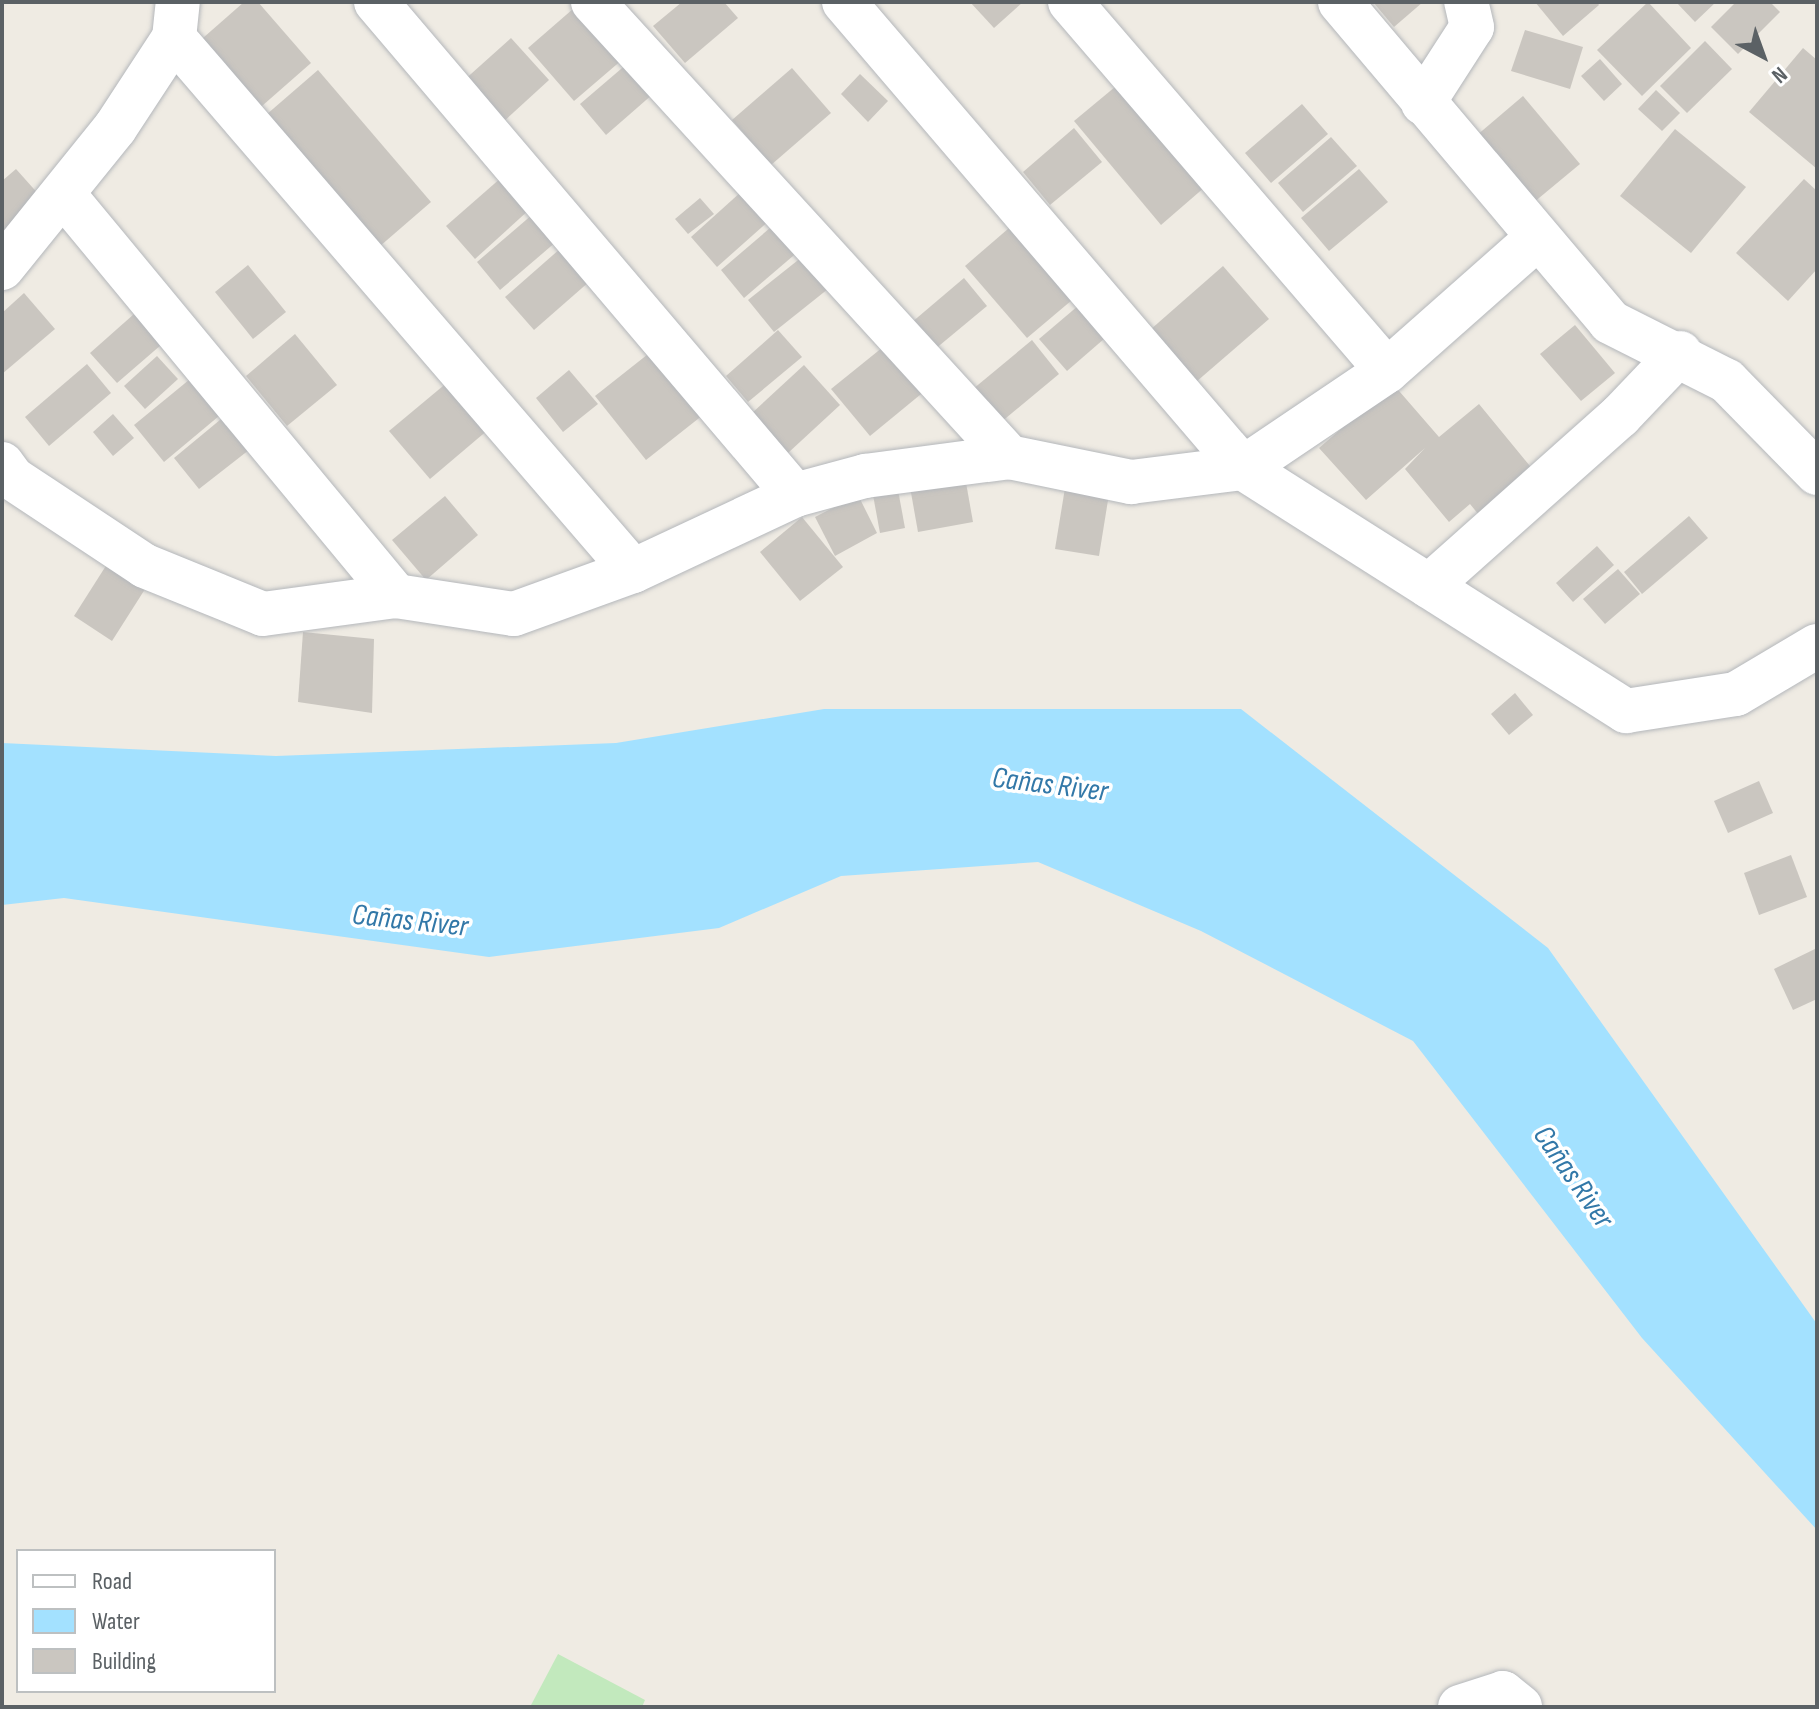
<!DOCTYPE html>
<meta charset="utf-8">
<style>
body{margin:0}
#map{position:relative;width:1819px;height:1709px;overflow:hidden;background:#efebe3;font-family:"Sofia Sans Condensed",sans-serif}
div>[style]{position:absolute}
.green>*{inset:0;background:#c2e9bd}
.water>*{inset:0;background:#a3e1ff}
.building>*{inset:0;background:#cac6c0}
.roads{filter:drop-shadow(0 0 2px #b4b7bb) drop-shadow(0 0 2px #b4b7bb)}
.minor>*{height:44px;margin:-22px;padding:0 22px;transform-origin:22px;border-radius:22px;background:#fff}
span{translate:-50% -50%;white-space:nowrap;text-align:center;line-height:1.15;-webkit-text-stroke:7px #fff;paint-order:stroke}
.water-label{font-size:30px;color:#3278a8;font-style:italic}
.frame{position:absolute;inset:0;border:4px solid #5b6165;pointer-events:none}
.legend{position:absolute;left:16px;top:1549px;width:260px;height:144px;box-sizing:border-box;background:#fff;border:2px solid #bdc0c1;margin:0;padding:10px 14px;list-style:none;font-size:24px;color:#5b6165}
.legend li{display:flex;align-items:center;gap:16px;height:40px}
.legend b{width:40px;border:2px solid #bdc0c1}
.north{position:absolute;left:1723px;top:16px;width:80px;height:80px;-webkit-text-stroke:6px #fff;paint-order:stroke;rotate:139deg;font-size:22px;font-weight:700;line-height:32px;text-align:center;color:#5b6165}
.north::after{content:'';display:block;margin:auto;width:28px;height:36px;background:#5b6165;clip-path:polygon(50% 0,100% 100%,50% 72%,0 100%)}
</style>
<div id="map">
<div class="green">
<div style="clip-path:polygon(558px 1654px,645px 1700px,642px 1707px,530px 1707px)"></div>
</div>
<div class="water">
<div style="clip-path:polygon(824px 709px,1241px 709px,1548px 948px,1817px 1324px,1817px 1530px,1642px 1338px,1413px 1041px,1201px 931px,1038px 862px,841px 876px,719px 928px,489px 957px,64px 898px,2px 905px,2px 743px,276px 756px,616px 743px)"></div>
</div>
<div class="building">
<div style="clip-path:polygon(244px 2px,258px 2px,311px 63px,254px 113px,195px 45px)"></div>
<div style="clip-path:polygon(581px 2px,630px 53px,574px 101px,528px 48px)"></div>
<div style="clip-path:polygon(682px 2px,724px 2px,738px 18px,685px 63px,653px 26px)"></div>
<div style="clip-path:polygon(970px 2px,1023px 2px,994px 28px)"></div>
<div style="clip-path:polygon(1373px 2px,1423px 2px,1394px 27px)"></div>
<div style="clip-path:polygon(1535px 2px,1597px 2px,1599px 5px,1563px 36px)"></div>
<div style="clip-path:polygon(1648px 2px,1691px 48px,1642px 96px,1597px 50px)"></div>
<div style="clip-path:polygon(1676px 2px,1716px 2px,1695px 22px)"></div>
<div style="clip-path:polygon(1736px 2px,1770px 2px,1780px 12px,1738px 54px,1711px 27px)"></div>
<div style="clip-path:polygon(1525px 30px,1583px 47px,1570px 89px,1511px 71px)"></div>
<div style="clip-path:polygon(511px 38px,549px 80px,501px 124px,462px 82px)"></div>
<div style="clip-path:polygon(1705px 41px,1732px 69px,1687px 113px,1660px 86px)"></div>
<div style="clip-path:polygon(1803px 48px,1817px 60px,1817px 169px,1749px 112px)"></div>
<div style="clip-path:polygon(635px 57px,661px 87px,606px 135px,580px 104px)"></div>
<div style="clip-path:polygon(1600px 59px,1622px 84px,1604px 101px,1581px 76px)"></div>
<div style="clip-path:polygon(792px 68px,831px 113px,771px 165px,732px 120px)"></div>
<div style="clip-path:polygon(318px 70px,431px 202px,372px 253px,259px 121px)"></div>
<div style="clip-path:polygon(860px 74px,888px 101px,868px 122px,841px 94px)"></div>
<div style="clip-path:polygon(1127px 77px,1213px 180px,1161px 225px,1074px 121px)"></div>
<div style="clip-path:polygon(1656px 90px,1680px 113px,1662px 131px,1638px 109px)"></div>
<div style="clip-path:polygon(1523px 96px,1580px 164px,1533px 203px,1476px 136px)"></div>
<div style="clip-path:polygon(1302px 104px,1328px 134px,1271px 183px,1245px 153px)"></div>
<div style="clip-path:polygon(1074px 128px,1102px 162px,1050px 205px,1023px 172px)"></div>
<div style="clip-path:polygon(1675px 129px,1746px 187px,1691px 253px,1620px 196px)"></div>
<div style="clip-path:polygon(1331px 137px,1357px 166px,1303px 212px,1278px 183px)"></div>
<div style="clip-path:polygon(16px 169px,50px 207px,2px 248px,2px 181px)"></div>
<div style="clip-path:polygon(1359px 169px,1388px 202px,1329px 251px,1301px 218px)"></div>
<div style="clip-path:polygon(502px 177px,530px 209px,475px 259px,446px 226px)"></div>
<div style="clip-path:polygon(1804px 179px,1817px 191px,1817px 269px,1788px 301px,1736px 253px)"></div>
<div style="clip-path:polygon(752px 182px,779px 212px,717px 267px,691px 237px)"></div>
<div style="clip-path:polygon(700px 198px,714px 214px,688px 234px,675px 219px)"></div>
<div style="clip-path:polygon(533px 214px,557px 241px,500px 290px,477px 262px)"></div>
<div style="clip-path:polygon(777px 222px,800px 250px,744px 298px,721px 270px)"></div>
<div style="clip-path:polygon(1016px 222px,1078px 295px,1027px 338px,965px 266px)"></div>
<div style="clip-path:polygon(561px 248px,590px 281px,534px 330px,505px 297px)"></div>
<div style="clip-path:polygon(807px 253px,833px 285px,774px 332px,748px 300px)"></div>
<div style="clip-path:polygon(248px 265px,286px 312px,253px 339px,215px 292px)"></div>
<div style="clip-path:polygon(1223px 266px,1269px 319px,1196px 382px,1150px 330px)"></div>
<div style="clip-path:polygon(964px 278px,987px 306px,934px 350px,911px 323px)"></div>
<div style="clip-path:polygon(24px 293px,55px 329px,2px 374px,2px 313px)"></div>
<div style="clip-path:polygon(1085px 300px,1112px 332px,1067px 371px,1039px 339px)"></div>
<div style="clip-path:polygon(134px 314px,161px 345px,117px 383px,90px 353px)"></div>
<div style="clip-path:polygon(1575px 325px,1615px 373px,1581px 401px,1540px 354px)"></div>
<div style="clip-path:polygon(778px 330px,802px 357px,748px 402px,726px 376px)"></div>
<div style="clip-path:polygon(295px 334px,337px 385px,287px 426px,246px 376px)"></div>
<div style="clip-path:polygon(1032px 340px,1059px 374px,994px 428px,967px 394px)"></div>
<div style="clip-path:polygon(888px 343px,926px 390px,870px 436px,831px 389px)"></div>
<div style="clip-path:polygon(657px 347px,708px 411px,646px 460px,595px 396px)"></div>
<div style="clip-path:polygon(157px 356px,178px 379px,145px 409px,124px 386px)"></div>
<div style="clip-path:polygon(87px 364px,111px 393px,49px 446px,25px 417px)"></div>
<div style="clip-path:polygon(804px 365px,840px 405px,788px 453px,751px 414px)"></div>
<div style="clip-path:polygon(569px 370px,598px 404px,563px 432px,536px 398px)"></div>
<div style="clip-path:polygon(195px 375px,225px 411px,164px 462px,134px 425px)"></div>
<div style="clip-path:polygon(449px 381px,489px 429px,430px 479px,389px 431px)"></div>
<div style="clip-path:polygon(1393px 384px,1439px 437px,1479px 404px,1543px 482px,1488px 526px,1470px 504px,1449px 522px,1405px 469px,1425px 448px,1366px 500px,1319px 448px)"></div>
<div style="clip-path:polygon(232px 410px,258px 443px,199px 489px,174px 458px)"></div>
<div style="clip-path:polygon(113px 414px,134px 438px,113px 456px,93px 432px)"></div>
<div style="clip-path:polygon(965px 477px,973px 522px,918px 532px,910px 487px)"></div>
<div style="clip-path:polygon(1065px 488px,1109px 494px,1099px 556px,1055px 549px)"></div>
<div style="clip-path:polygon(898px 490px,905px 528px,880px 533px,873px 495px)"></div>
<div style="clip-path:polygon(858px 495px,877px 533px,835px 556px,815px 517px)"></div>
<div style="clip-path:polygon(445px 496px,478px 535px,426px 580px,392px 540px)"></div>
<div style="clip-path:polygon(1689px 516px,1708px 538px,1642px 594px,1624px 572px)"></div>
<div style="clip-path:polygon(802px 517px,843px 567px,800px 601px,760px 552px)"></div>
<div style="clip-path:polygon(1597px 546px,1614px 565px,1573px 602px,1556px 583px)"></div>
<div style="clip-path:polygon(109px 561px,147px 586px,112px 641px,74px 616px)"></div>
<div style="clip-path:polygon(1618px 569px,1640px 594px,1605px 624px,1583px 599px)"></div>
<div style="clip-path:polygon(303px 632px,374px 639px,372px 713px,298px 702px)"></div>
<div style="clip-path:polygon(1515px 693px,1533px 715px,1509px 735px,1491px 714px)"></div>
<div style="clip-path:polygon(1759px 781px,1773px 813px,1728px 833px,1714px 801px)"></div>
<div style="clip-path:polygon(1791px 855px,1807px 897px,1759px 915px,1744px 873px)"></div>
<div style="clip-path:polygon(1817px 948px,1817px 999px,1793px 1010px,1774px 969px)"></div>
</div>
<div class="roads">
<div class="minor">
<div style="left:376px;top:2px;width:647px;rotate:49.64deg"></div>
<div style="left:593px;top:2px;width:617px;rotate:47.56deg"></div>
<div style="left:844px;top:2px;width:613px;rotate:49.43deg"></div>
<div style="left:1243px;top:468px;width:454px;rotate:32.4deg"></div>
<div style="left:1626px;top:711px;width:111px;rotate:-8.8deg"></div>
<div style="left:1736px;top:694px;width:94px;rotate:-30.7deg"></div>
<div style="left:1070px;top:2px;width:486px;rotate:49.3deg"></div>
<div style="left:1340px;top:2px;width:419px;rotate:49.8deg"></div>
<div style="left:1610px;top:322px;width:131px;rotate:26.8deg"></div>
<div style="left:1727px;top:381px;width:129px;rotate:45.6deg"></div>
<div style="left:174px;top:38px;width:703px;rotate:49.27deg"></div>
<div style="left:1423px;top:103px;width:90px;rotate:-57.2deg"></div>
<div style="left:1472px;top:27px;width:26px;rotate:-103deg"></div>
<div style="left:64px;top:195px;width:521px;rotate:50.38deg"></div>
<div style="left:2px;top:268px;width:180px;rotate:-51.1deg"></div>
<div style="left:115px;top:128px;width:108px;rotate:-56.8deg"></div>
<div style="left:174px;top:38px;width:36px;rotate:-84deg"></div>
<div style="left:2px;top:464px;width:17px;rotate:54deg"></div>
<div style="left:12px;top:478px;width:159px;rotate:33.5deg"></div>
<div style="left:145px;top:566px;width:127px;rotate:22.1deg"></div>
<div style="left:263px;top:614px;width:134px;rotate:-7.7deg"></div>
<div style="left:396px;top:596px;width:119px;rotate:8.7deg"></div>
<div style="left:514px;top:614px;width:127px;rotate:-19.9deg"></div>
<div style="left:633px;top:571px;width:179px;rotate:-25.1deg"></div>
<div style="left:795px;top:495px;width:73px;rotate:-15.2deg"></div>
<div style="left:865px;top:476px;width:145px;rotate:-7.5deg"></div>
<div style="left:1009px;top:457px;width:125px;rotate:11.6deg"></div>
<div style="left:1131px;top:482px;width:113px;rotate:-7.1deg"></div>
<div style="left:1243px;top:468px;width:174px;rotate:-34deg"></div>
<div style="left:1387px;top:371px;width:199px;rotate:-41.5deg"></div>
<div style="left:1429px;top:586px;width:256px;rotate:-41.7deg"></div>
<div style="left:1620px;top:416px;width:87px;rotate:-46.4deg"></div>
<div style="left:1460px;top:1707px;width:45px;rotate:-18deg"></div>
<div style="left:1503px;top:1693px;width:22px;rotate:39deg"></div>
</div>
</div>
<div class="water-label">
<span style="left:1050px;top:785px;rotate:7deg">Cañas River</span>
<span style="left:410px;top:921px;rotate:6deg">Cañas River</span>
<span style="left:1573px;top:1177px;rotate:55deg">Cañas River</span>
</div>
<div class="frame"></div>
<ul class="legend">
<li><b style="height:10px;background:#fff"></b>Road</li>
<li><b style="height:22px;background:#a3e1ff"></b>Water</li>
<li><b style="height:22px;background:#cac6c0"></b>Building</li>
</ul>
<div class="north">N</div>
</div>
